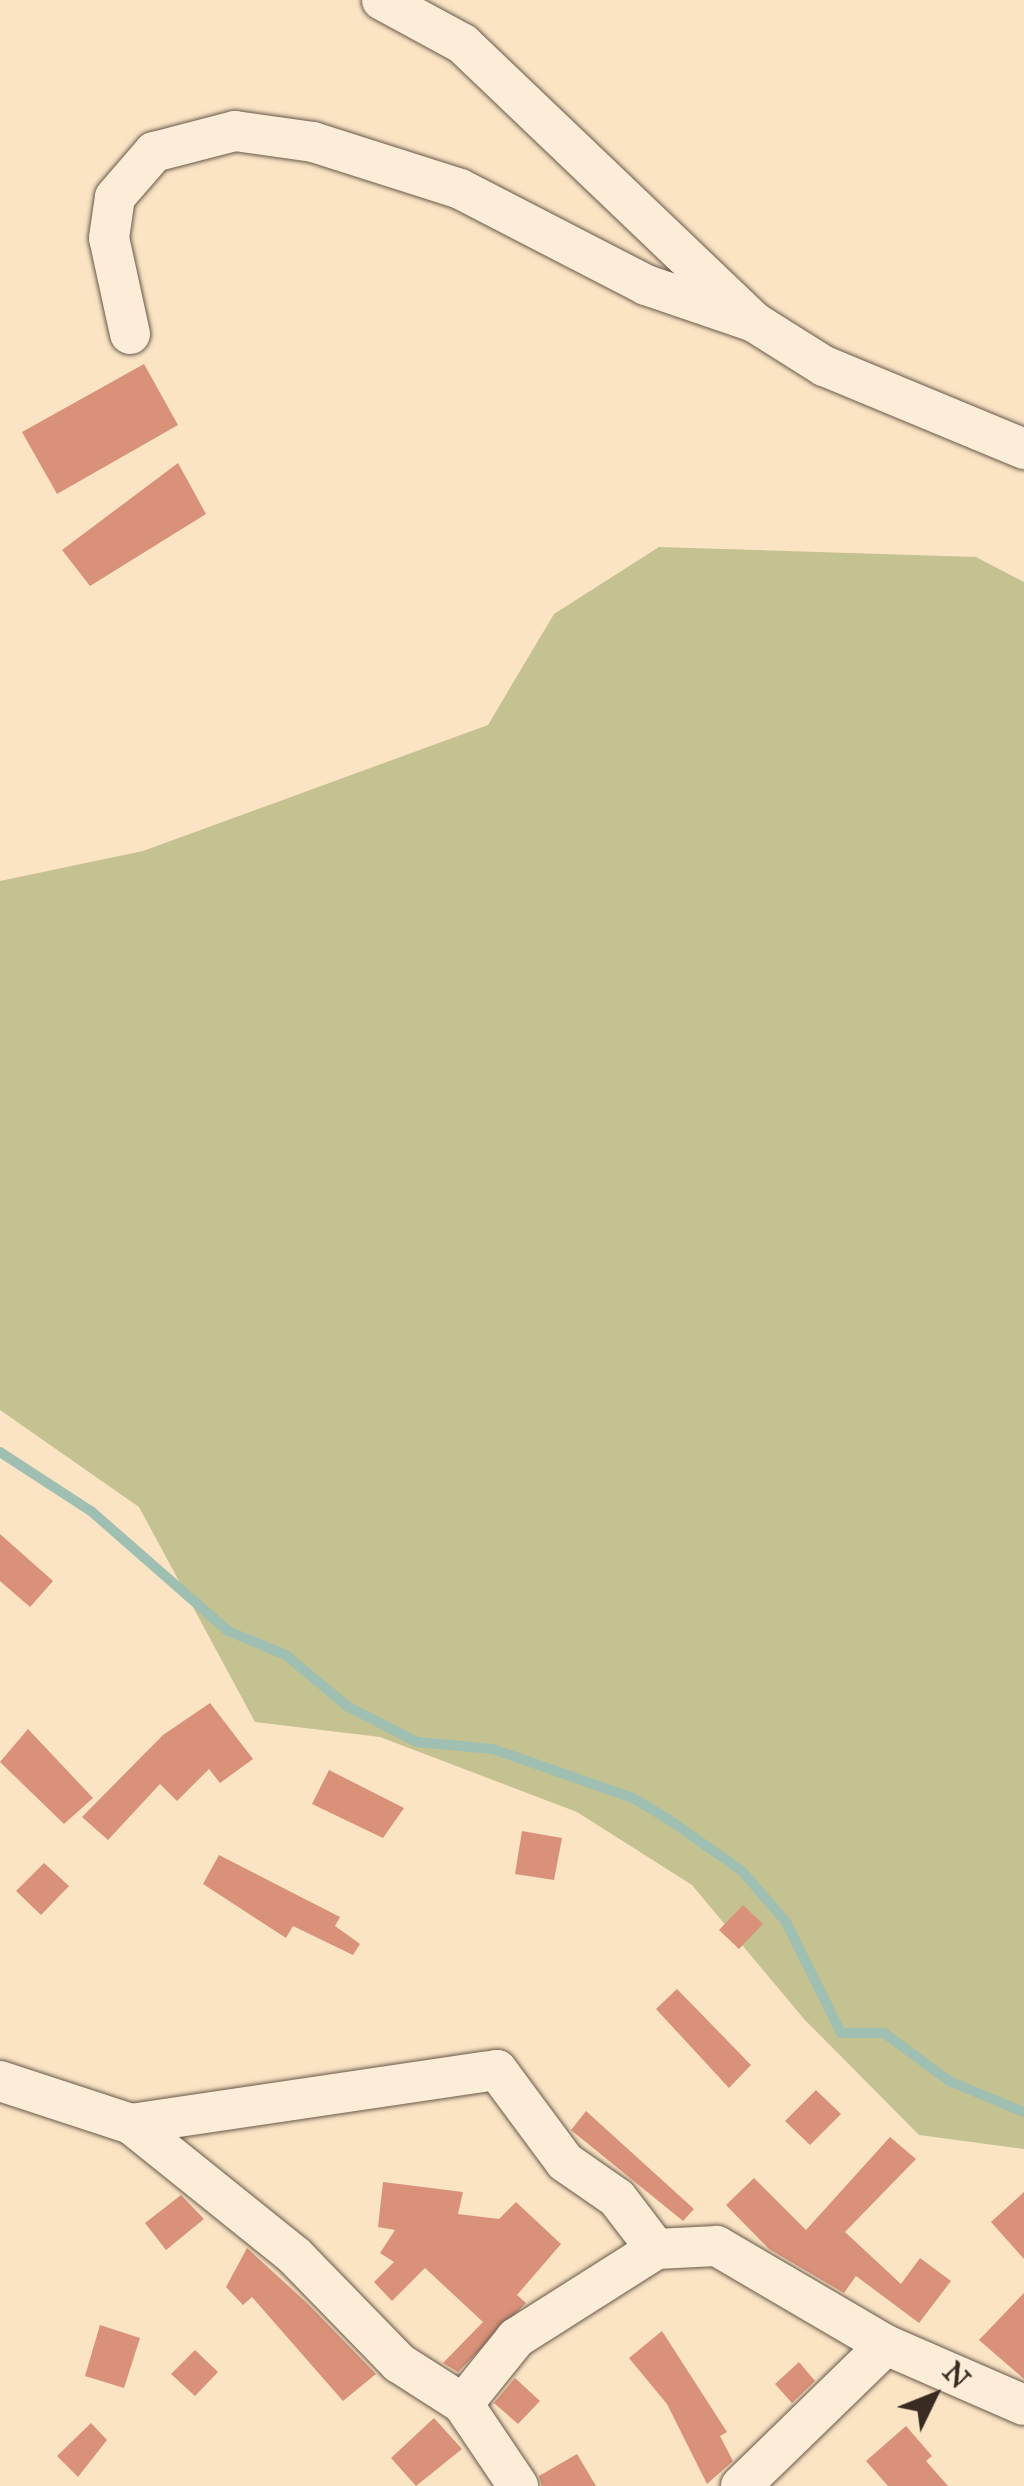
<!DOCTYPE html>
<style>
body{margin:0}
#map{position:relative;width:1024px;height:2486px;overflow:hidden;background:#fae4c4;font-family:"IM FELL Great Primer",serif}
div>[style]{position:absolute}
.green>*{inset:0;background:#c4c290}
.stream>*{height:10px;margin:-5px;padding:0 5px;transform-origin:5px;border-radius:5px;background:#9ebfb1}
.building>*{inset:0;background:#d99179}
.roads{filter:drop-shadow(0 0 2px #69584a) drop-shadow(0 0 2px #69584a)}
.minor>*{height:40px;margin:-20px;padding:0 20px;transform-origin:20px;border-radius:20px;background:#fcedd9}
span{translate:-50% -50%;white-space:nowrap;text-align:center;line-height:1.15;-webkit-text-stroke:9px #fcedd9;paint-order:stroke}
.north{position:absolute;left:884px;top:2346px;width:100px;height:100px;-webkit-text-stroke:8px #fcedd9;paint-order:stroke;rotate:47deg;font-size:28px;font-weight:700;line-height:40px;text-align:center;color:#392a22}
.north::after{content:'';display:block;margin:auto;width:35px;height:45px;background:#392a22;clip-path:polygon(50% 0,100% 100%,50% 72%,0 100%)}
</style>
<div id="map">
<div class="green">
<div style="clip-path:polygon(659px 547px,976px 557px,1024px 582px,1024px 2149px,919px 2135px,804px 2019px,692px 1885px,577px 1812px,380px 1737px,255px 1722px,139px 1507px,0 1410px,0 881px,143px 851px,488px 725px,554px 614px)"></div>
</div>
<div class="stream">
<div style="left:0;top:1452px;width:108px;rotate:33deg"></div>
<div style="left:91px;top:1511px;width:182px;rotate:41.2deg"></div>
<div style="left:228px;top:1631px;width:63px;rotate:22.5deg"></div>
<div style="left:286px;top:1655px;width:80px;rotate:39.9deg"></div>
<div style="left:347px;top:1706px;width:79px;rotate:27.2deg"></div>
<div style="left:417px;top:1742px;width:76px;rotate:5.3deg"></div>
<div style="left:493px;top:1749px;width:148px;rotate:19.3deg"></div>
<div style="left:633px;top:1798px;width:41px;rotate:31deg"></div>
<div style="left:668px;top:1819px;width:90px;rotate:35.1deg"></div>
<div style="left:742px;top:1871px;width:67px;rotate:49.2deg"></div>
<div style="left:786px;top:1922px;width:124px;rotate:63.6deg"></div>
<div style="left:841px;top:2033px;width:43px"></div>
<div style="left:884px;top:2033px;width:81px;rotate:36.4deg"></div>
<div style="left:949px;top:2081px;width:81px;rotate:22.5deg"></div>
</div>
<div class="building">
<div style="clip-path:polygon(144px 364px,178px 425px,57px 494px,22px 432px)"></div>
<div style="clip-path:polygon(178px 463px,206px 514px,90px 586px,62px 550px)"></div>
<div style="clip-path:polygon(0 1534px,53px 1581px,30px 1607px,0 1581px)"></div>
<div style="clip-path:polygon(210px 1703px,253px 1759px,220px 1783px,209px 1769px,177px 1801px,160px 1784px,108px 1840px,82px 1817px,163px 1735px)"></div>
<div style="clip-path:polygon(28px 1729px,93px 1798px,64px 1824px,0 1762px)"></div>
<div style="clip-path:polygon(329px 1770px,404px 1808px,383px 1838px,312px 1804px)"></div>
<div style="clip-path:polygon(522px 1831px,562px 1838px,554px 1880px,515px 1874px)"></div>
<div style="clip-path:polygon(219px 1855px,340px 1917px,335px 1926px,360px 1944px,353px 1955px,293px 1926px,286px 1938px,203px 1884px)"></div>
<div style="clip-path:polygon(44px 1863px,69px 1886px,41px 1915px,16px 1891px)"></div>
<div style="clip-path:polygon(743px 1905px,763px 1924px,739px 1949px,719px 1930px)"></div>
<div style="clip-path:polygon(677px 1989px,751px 2065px,729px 2088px,656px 2009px)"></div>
<div style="clip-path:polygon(816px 2090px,841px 2114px,810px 2145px,785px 2121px)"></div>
<div style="clip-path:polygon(586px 2111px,694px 2209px,683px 2221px,571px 2130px)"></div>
<div style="clip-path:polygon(890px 2137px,916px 2159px,845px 2232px,901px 2284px,920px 2258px,951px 2281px,919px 2323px,856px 2276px,844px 2293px,769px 2249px,726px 2205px,754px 2178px,806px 2230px)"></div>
<div style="clip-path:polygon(383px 2182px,463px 2192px,458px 2214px,499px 2219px,516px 2202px,561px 2244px,517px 2295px,526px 2303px,458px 2372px,443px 2363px,483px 2322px,425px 2268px,392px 2301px,374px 2282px,394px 2262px,380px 2253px,395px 2230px,378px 2227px)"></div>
<div style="clip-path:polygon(1024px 2192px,1024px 2259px,991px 2222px)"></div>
<div style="clip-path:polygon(181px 2195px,204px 2219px,166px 2250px,145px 2223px)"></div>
<div style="clip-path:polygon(247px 2248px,308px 2304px,376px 2374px,343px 2401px,252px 2297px,243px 2305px,226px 2287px)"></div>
<div style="clip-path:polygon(1024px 2293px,1024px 2379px,979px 2340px)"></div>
<div style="clip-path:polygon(100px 2325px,140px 2338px,124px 2388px,85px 2376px)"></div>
<div style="clip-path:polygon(662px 2331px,727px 2432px,720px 2436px,733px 2461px,707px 2484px,667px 2404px,629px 2358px)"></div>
<div style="clip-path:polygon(195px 2350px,218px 2372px,195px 2396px,171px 2374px)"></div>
<div style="clip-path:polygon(799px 2362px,815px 2381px,792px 2403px,775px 2384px)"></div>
<div style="clip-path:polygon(515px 2378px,540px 2401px,518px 2424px,494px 2403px)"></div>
<div style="clip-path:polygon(434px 2418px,462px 2449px,416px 2486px,391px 2458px)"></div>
<div style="clip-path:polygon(91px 2423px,107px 2440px,78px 2477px,57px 2456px)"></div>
<div style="clip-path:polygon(906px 2426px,932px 2456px,926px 2461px,948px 2486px,888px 2486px,866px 2461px)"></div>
<div style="clip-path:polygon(577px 2454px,596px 2486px,542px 2486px,539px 2476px)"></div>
</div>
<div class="roads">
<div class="minor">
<div style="left:382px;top:0;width:92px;rotate:28.5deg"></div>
<div style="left:463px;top:44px;width:402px;rotate:43.7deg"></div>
<div style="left:754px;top:322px;width:83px;rotate:32.2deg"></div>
<div style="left:824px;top:366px;width:217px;rotate:22.5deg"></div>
<div style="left:130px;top:334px;width:98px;rotate:-102.3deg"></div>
<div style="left:109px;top:238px;width:41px;rotate:-81.7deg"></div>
<div style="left:115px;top:197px;width:60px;rotate:-49.1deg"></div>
<div style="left:154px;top:152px;width:84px;rotate:-14.5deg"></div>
<div style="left:235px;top:131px;width:79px;rotate:8deg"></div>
<div style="left:313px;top:142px;width:154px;rotate:17.7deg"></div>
<div style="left:460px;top:189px;width:209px;rotate:27.3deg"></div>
<div style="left:646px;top:285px;width:114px;rotate:18.9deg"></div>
<div style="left:0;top:2081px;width:138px;rotate:18.2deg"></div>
<div style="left:131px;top:2124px;width:370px;rotate:-8.4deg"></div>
<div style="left:497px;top:2070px;width:114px;rotate:53.5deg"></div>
<div style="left:565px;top:2162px;width:63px;rotate:34.7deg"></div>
<div style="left:617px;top:2198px;width:64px;rotate:52.6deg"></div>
<div style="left:656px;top:2249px;width:61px;rotate:-2.8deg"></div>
<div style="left:717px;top:2246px;width:196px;rotate:30.4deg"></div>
<div style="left:886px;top:2345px;width:150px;rotate:23.5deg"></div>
<div style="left:131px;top:2124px;width:209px;rotate:38.8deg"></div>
<div style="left:294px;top:2255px;width:151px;rotate:45.8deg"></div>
<div style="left:399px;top:2363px;width:76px;rotate:32.6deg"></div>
<div style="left:463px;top:2404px;width:99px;rotate:56.1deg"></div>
<div style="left:463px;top:2404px;width:85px;rotate:-51.2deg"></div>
<div style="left:516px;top:2338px;width:166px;rotate:-32.4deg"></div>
<div style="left:741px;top:2486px;width:202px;rotate:-44.2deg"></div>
</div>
</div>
<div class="north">N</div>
</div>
